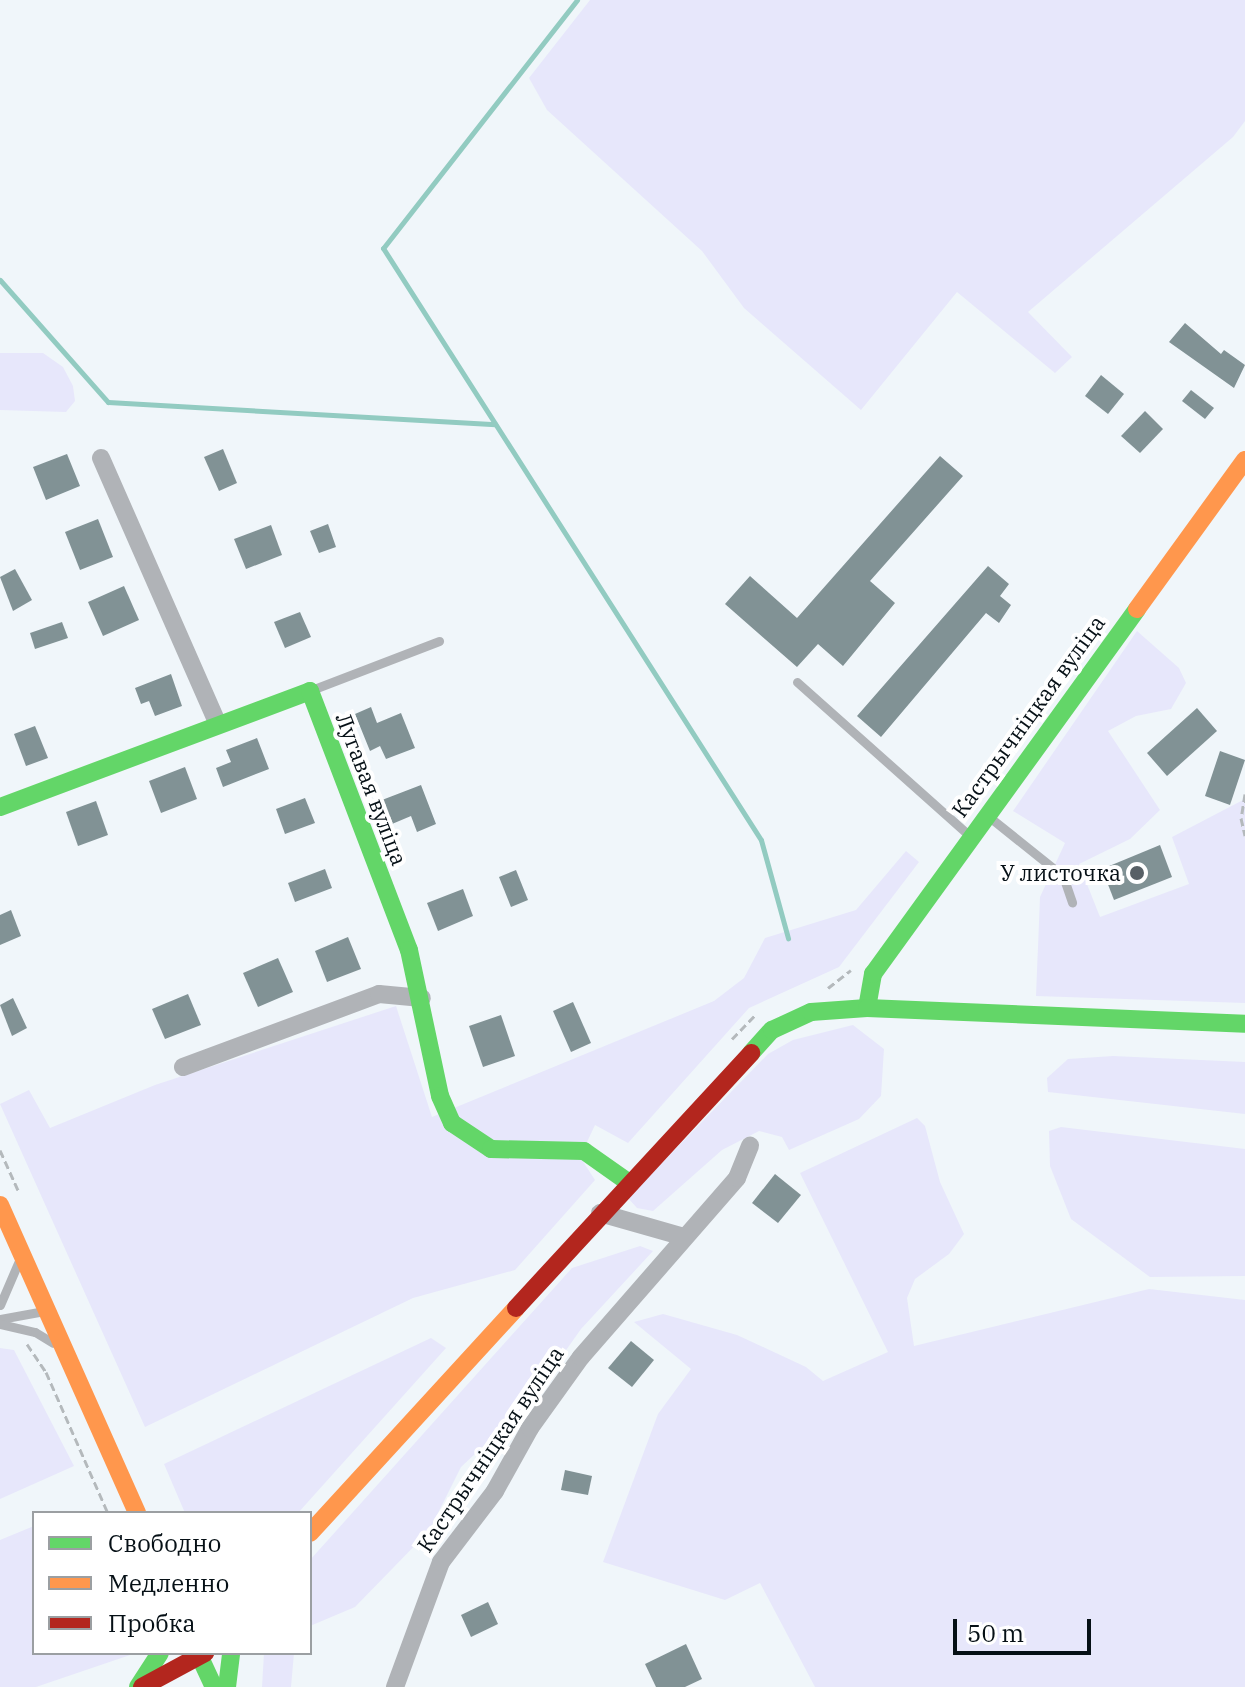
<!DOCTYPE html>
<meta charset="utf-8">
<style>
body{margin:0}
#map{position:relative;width:1245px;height:1687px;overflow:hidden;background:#f0f6fa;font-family:"IBM Plex Serif",serif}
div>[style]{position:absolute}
.green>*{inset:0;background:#e7e7fb}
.stream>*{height:5px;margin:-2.5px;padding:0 2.5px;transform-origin:2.5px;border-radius:2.5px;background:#92cbc1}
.building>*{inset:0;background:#819295}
.path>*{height:3px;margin-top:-1.5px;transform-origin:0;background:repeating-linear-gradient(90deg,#b4b9bc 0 8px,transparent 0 12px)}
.lane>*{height:9px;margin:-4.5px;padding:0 4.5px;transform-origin:4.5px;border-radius:4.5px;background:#b0b3b7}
.street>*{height:18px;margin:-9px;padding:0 9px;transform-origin:9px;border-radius:9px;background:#b0b3b7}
.fast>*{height:18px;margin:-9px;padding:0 9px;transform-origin:9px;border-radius:9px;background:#63d668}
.slow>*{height:18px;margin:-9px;padding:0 9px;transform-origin:9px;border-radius:9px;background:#ff974d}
.jam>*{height:18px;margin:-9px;padding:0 9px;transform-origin:9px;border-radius:9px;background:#b3261e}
.dots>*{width:22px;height:22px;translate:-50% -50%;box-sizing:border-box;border:4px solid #fff;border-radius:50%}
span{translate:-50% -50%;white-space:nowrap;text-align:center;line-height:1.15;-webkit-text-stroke:8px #fff;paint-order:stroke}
.street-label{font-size:22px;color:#061016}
.poi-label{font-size:22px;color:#061016}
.right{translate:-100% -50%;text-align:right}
.legend{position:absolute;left:32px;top:1511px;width:280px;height:144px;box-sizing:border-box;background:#fff;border:2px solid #9b9fa2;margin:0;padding:10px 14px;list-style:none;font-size:24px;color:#061016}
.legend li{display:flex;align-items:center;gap:16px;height:40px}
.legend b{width:40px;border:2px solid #9b9fa2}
.scale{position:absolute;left:953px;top:1619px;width:138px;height:36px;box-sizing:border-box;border:4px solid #061016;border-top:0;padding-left:10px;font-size:24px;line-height:28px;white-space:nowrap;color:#061016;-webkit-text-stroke:6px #fff;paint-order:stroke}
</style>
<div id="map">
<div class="green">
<div style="clip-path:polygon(590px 0,1245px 0,1245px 121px,1233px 137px,1028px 312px,1072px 357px,1055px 373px,957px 292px,861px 410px,744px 308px,702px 251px,547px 110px,529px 78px)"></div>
<div style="clip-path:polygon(0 353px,43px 353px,63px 367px,73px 386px,75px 401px,66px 412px,0 410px)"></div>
<div style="clip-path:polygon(1137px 631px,1179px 668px,1186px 683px,1171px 709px,1136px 716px,1108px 731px,1160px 810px,1130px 839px,1079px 864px,1100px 917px,1189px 884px,1172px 837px,1245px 799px,1245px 1003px,1036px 996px,1040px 897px,1065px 843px,1013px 811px)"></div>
<div style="clip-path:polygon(906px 851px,919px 862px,839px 967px,749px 1008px,628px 1143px,595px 1125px,580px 1157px,595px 1180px,515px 1270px,413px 1298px,145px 1427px,0 1104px,29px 1090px,50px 1128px,155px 1085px,396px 1006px,432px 1117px,714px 1001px,744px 978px,765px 938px,856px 910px)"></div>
<div style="clip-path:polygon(853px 1025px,884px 1049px,881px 1096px,859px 1119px,789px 1150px,782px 1137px,759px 1131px,722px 1150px,653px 1211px,637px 1208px,628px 1198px,768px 1054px,793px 1040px)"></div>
<div style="clip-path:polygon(1113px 1056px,1245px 1062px,1245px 1114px,1048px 1092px,1047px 1078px,1068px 1059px)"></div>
<div style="clip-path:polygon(917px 1118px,925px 1126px,940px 1182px,964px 1234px,949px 1254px,915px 1279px,907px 1298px,914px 1346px,1149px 1289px,1245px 1300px,1245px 1687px,815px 1687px,760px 1583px,725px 1600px,603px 1562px,658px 1414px,691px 1369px,634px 1322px,663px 1314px,737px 1335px,806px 1367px,823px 1381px,888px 1352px,800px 1173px)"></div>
<div style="clip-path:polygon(1061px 1127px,1245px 1149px,1245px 1276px,1150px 1277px,1071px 1219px,1050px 1166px,1049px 1131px)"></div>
<div style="clip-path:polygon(640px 1246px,653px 1251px,581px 1329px,528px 1404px,461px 1467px,429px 1531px,355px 1607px,310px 1626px,310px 1560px,572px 1268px)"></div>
<div style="clip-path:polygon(431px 1338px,446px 1348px,298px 1513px,185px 1513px,164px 1464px)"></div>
<div style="clip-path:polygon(0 1348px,14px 1350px,74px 1466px,0 1499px)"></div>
<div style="clip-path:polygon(34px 1526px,34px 1653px,136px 1653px,36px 1687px,0 1687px,0 1540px)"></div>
<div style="clip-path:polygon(264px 1653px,294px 1653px,291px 1687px,262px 1687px)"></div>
</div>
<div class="stream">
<div style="left:577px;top:0;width:315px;rotate:128deg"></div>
<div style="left:383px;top:248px;width:702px;rotate:57.44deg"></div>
<div style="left:761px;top:840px;width:102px;rotate:74.6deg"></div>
<div style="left:0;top:280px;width:163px;rotate:48.5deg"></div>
<div style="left:108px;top:402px;width:388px;rotate:3.3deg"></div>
</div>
<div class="building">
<div style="clip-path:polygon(1185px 323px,1221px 354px,1224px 350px,1245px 365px,1234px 388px,1169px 342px)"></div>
<div style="clip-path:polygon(1101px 375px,1124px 394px,1108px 414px,1085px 396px)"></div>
<div style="clip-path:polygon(1191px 390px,1214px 408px,1205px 419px,1182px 401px)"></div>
<div style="clip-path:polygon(1145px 411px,1163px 429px,1140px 453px,1121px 436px)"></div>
<div style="clip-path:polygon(223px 449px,237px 483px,219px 491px,204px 457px)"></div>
<div style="clip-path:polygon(67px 454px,80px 486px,46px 500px,33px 467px)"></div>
<div style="clip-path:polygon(940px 456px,963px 476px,870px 581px,895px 603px,843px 666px,818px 644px,797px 667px,725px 604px,750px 576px,797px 618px)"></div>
<div style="clip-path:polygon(98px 519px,113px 557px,80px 570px,65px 532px)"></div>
<div style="clip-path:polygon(328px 524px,336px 547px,319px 553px,310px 531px)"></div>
<div style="clip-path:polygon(271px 525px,282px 555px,246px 569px,234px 539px)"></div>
<div style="clip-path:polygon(988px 566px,1009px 584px,1000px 596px,1011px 605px,999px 623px,986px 613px,881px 737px,857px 716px)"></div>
<div style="clip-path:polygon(15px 569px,32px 600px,13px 611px,0 577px)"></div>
<div style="clip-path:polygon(124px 586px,139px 620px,103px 636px,88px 602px)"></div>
<div style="clip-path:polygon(300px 612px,311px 637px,285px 648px,274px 622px)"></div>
<div style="clip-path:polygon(62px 622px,68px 638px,35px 649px,30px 633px)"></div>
<div style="clip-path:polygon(171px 674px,182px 706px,155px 716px,149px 701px,141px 704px,135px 688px)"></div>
<div style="clip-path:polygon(371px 707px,377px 723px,401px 713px,415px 748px,386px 759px,380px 746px,370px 751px,355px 714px)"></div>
<div style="clip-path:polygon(1197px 708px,1217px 731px,1167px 776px,1147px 753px)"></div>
<div style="clip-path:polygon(35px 726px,48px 758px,26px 766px,14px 734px)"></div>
<div style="clip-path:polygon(257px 738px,269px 769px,223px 787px,216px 768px,231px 762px,226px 750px)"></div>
<div style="clip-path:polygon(1220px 751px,1245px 760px,1230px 805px,1205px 796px)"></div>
<div style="clip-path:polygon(185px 767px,197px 799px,161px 813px,149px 781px)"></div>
<div style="clip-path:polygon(421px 785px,436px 824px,417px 832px,411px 816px,392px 824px,382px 800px)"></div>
<div style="clip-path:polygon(305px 798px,315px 823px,285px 834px,276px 809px)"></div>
<div style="clip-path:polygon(96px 801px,108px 835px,78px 846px,66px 812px)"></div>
<div style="clip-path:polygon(1160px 845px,1172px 877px,1114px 900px,1102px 869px)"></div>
<div style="clip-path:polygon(325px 869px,332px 888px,295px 902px,288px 883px)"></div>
<div style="clip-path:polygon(516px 870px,528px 900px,511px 907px,499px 877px)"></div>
<div style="clip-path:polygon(463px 889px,473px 916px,438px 931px,427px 903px)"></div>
<div style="clip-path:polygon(11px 910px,21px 936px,0 945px,0 915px)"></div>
<div style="clip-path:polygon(348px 937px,361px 969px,327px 982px,315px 951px)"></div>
<div style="clip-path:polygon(278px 958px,293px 992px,258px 1007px,243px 973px)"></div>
<div style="clip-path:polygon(188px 994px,201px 1025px,165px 1039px,152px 1009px)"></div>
<div style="clip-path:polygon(13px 998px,27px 1028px,12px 1036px,0 1005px)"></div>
<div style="clip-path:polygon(573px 1002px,591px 1043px,571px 1052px,553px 1011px)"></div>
<div style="clip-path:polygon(501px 1015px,515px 1056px,483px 1067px,469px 1026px)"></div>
<div style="clip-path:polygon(775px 1174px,801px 1195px,778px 1223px,752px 1203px)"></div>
<div style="clip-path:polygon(631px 1341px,654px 1360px,632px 1387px,608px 1368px)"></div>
<div style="clip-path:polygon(565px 1470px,592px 1476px,588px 1495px,561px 1490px)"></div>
<div style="clip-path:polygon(488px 1602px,498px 1624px,471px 1637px,461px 1615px)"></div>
<div style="clip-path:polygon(686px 1644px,702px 1679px,685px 1687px,656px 1687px,645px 1664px)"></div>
</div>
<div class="path">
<div style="left:1245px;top:794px;width:24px;rotate:99deg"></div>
<div style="left:1241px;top:818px;width:18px;rotate:77deg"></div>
<div style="left:828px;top:988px;width:29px;rotate:-38deg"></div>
<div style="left:732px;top:1039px;width:32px;rotate:-46deg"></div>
<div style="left:0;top:1150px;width:44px;rotate:65.8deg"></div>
<div style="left:27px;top:1344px;width:34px;rotate:56deg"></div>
<div style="left:46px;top:1372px;width:154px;rotate:66.3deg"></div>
</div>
<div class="lane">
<div style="left:797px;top:682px;width:232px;rotate:41.7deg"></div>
<div style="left:314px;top:689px;width:134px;rotate:-21deg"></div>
<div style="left:988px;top:816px;width:96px;rotate:38.7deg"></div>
<div style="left:1063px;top:876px;width:28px;rotate:71deg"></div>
<div style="left:0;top:1305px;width:46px;rotate:-66.8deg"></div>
<div style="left:0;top:1319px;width:45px;rotate:-10.3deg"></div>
<div style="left:0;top:1324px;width:36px;rotate:13deg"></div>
<div style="left:35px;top:1332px;width:21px;rotate:31deg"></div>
</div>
<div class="street">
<div style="left:101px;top:458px;width:291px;rotate:66.3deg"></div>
<div style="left:183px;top:1067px;width:209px;rotate:-20.4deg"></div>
<div style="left:379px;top:994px;width:43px;rotate:5.3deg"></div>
<div style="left:600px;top:1213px;width:87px;rotate:15.9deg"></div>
<div style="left:395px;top:1687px;width:133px;rotate:-69.8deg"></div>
<div style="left:441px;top:1562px;width:89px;rotate:-52.7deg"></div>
<div style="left:495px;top:1491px;width:72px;rotate:-60.9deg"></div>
<div style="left:530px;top:1428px;width:87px;rotate:-54.3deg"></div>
<div style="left:581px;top:1357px;width:237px;rotate:-48.9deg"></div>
<div style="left:737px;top:1178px;width:35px;rotate:-68deg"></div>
</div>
<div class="fast">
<div style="left:0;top:807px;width:331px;rotate:-20.5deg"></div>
<div style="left:310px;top:691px;width:277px;rotate:69.1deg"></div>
<div style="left:409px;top:950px;width:149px;rotate:78deg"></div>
<div style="left:440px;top:1096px;width:30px;rotate:66deg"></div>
<div style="left:452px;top:1123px;width:47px;rotate:33.7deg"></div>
<div style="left:491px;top:1149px;width:93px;rotate:1.2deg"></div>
<div style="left:584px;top:1151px;width:54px;rotate:35.2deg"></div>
<div style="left:867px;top:1008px;width:35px;rotate:-80deg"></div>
<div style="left:873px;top:974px;width:450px;rotate:-54.1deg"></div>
<div style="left:751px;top:1053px;width:31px;rotate:-48deg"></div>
<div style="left:772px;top:1030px;width:43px;rotate:-24.8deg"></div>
<div style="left:811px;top:1012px;width:56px;rotate:-4.1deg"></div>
<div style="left:867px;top:1008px;width:378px;rotate:2.4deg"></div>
<div style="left:198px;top:1653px;width:38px;rotate:65deg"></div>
<div style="left:138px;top:1687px;width:40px;rotate:-57.1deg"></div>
<div style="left:227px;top:1687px;width:34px;rotate:-83deg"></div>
</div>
<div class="slow">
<div style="left:1137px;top:609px;width:184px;rotate:-54.1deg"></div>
<div style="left:0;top:1205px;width:337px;rotate:66deg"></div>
<div style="left:310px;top:1533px;width:305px;rotate:-47.5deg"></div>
</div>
<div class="jam">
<div style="left:516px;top:1308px;width:347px;rotate:-47.3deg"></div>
<div style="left:142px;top:1687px;width:72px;rotate:-28.4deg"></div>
</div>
<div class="dots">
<div style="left:1137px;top:873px;background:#586066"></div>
</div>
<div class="street-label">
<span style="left:1028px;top:716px;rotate:-54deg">Кастрычніцкая вуліца</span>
<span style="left:372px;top:789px;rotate:69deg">Лугавая вуліца</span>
<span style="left:490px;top:1449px;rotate:-56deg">Кастрычніцкая вуліца</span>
</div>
<div class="poi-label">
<span class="right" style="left:1121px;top:873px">У листочка</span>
</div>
<ul class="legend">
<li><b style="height:10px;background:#63d668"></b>Свободно</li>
<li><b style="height:10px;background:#ff974d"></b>Медленно</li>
<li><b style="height:10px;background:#b3261e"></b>Пробка</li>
</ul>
<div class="scale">50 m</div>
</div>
